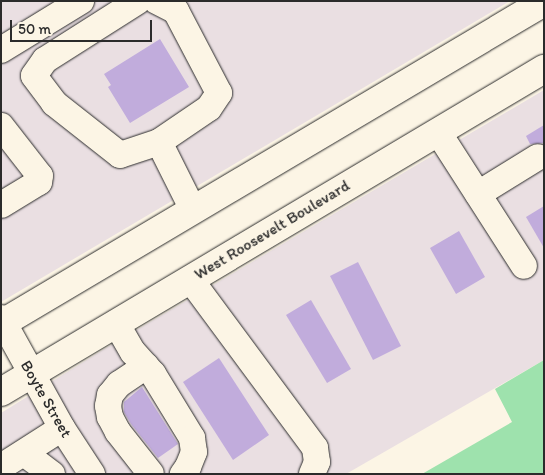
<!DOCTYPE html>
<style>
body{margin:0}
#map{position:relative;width:545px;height:475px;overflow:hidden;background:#fcf5e5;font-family:Itim,sans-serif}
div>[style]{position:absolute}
.built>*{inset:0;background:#eadfe2}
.green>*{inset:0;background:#9ee2ad}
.building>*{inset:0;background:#c1acdc}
.roads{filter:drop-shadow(0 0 1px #2b2b2b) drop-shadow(0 0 1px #2b2b2b)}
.minor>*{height:26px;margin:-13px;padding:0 13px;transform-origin:13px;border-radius:13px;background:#fcf5e5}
.highway>*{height:28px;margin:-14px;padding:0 14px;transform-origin:14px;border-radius:14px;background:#fcf5e5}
span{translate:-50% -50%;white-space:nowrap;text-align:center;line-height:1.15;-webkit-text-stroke:4.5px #fcf5e5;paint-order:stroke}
.street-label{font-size:16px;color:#2b2b2b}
.frame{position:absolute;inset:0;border:2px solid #2b2b2b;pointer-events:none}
.scale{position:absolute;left:10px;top:20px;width:142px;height:22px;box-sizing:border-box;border:2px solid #2b2b2b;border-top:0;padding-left:6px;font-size:15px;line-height:18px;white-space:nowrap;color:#2b2b2b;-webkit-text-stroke:4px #fcf5e5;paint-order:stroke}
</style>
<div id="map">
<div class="built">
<div style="clip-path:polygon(1px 1px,510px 1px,1px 302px)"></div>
<div style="clip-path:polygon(544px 90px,544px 360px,346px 474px,1px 474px,1px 413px,106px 348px)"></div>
</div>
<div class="green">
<div style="clip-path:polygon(544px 360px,544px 474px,422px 474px,512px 422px,495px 389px)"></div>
</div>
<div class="building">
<div style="clip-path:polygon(160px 39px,189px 87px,130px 123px,108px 87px,111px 85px,104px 74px)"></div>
<div style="clip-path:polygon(544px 125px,544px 143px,530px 144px,526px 136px)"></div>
<div style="clip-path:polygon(544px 206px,544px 248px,526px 217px)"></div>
<div style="clip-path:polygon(459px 231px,485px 277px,456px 294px,430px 248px)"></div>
<div style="clip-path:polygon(358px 262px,401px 346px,373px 360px,330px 276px)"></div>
<div style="clip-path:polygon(311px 300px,351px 369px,327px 383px,286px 315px)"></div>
<div style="clip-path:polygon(219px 358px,269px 435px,233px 460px,183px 382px)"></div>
<div style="clip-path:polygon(142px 387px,178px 444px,158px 458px,131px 424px,124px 412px,124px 402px)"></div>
</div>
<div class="roads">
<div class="minor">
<div style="left:138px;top:1px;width:110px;rotate:147.6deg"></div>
<div style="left:45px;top:60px;width:19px;rotate:125deg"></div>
<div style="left:34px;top:76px;width:34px;rotate:53deg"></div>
<div style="left:54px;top:103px;width:84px;rotate:38.2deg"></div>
<div style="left:120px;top:155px;width:41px;rotate:-18.4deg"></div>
<div style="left:159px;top:142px;width:60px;rotate:-34.2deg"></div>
<div style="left:209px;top:108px;width:18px;rotate:-56deg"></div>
<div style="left:219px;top:93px;width:93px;rotate:-117.7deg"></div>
<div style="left:176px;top:11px;width:22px;rotate:-153deg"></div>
<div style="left:1px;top:50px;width:94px;rotate:-31.5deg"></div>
<div style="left:1px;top:126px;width:63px;rotate:52deg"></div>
<div style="left:40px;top:176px;width:6px;rotate:99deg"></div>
<div style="left:39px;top:182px;width:44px;rotate:148.8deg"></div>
<div style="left:438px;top:132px;width:159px;rotate:57.3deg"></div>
<div style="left:159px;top:142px;width:76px;rotate:63.4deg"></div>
<div style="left:478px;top:194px;width:70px;rotate:-31.7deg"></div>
<div style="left:190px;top:279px;width:210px;rotate:53.5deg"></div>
<div style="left:315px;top:448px;width:14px;rotate:82deg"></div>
<div style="left:317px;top:462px;width:13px;rotate:113deg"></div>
<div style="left:1px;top:318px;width:126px;rotate:61deg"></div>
<div style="left:62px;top:428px;width:55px;rotate:56.9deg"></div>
<div style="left:116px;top:323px;width:34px;rotate:60deg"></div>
<div style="left:133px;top:352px;width:30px;rotate:48deg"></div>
<div style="left:153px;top:374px;width:75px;rotate:58.6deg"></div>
<div style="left:192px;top:438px;width:14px;rotate:82deg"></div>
<div style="left:194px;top:452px;width:16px;rotate:112deg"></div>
<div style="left:188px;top:467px;width:9px;rotate:126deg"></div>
<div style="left:146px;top:366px;width:32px;rotate:146deg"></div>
<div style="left:119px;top:384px;width:14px;rotate:129deg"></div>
<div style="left:110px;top:395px;width:11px;rotate:100deg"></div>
<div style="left:108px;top:406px;width:11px;rotate:80deg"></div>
<div style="left:110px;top:417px;width:17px;rotate:62deg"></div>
<div style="left:118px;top:432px;width:53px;rotate:51.8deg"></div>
<div style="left:24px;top:453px;width:35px;rotate:37deg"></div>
<div style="left:1px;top:467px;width:72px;rotate:-32.6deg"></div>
</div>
<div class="highway">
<div style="left:1px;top:324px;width:631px;rotate:-30.67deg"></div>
<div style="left:1px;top:392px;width:632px;rotate:-30.75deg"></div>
</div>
</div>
<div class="street-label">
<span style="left:272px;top:230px;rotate:-31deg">West Roosevelt Boulevard</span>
<span style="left:46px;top:399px;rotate:60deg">Boyte Street</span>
</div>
<div class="frame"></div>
<div class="scale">50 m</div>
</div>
